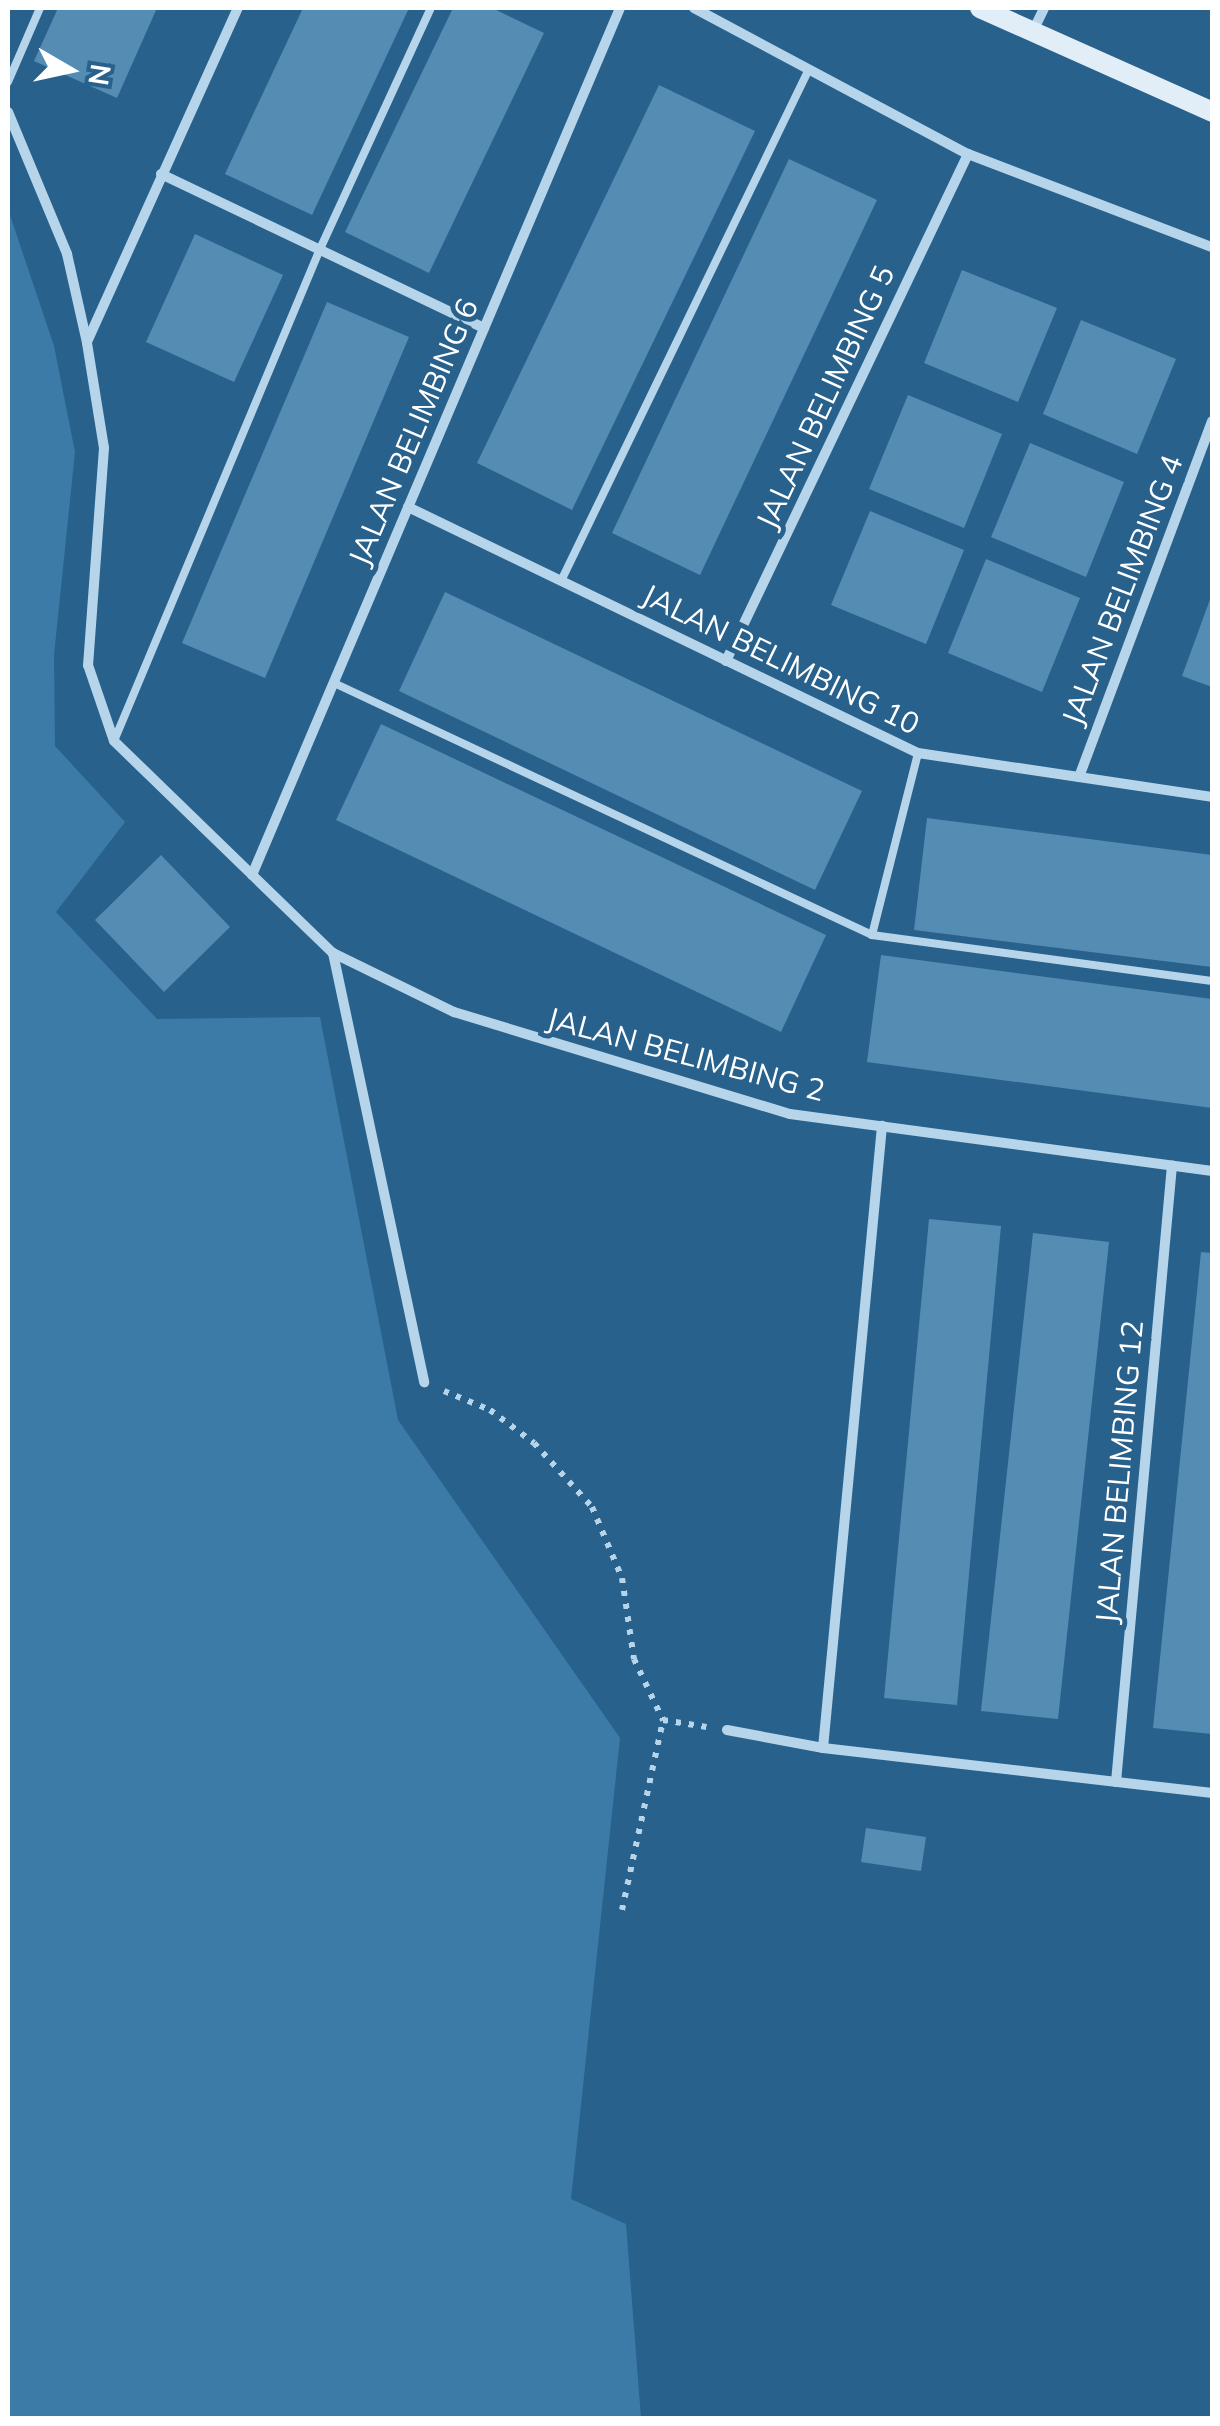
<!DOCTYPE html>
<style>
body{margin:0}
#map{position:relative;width:1220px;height:2426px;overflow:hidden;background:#28618c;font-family:Mulish,sans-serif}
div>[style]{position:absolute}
.green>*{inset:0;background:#3c7ba8}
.building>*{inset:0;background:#548cb4}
.path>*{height:6px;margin-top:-3px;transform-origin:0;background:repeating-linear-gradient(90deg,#b7d5ea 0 5px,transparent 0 13px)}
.service>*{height:8px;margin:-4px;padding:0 4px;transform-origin:4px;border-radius:4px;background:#b7d5ea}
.minor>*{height:10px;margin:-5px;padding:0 5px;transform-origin:5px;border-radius:5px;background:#b7d5ea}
.secondary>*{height:20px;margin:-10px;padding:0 10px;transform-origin:10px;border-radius:10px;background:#e1eef8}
span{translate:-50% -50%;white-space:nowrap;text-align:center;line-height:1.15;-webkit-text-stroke:10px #28618c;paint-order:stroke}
.street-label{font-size:30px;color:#fff}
.frame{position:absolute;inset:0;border:10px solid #fff;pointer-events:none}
.north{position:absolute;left:20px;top:20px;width:100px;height:100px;-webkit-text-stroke:8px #28618c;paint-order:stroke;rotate:99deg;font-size:28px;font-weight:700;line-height:40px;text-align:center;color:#fff}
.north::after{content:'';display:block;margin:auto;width:35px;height:45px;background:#fff;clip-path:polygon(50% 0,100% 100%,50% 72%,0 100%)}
</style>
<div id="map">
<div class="green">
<div style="clip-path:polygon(8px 209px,54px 346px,75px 452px,54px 655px,55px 746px,125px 822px,56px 912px,157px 1019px,320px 1017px,398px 1420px,620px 1738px,571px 2199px,626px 2224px,641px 2418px,8px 2418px)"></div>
</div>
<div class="building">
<div style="clip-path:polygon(58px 8px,157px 8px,117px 98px,34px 61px)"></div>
<div style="clip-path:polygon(303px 8px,409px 8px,312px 215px,225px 174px)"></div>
<div style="clip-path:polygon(453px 8px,492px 8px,544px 33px,429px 273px,345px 232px)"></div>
<div style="clip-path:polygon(659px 85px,755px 131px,572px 510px,477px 463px)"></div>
<div style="clip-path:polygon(789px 159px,877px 200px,700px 575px,612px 533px)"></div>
<div style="clip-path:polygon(195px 234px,283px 275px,234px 382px,146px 342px)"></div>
<div style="clip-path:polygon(962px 270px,1057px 308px,1018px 402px,924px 363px)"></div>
<div style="clip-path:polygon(327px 302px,409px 337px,265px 678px,182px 643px)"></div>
<div style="clip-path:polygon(1081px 320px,1176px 359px,1137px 454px,1043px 414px)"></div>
<div style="clip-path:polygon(908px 395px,1002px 434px,964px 528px,869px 489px)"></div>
<div style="clip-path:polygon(1030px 443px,1124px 482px,1086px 577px,991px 537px)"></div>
<div style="clip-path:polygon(870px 511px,964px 550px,926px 644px,831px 605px)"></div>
<div style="clip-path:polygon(986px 559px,1080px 598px,1042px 692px,948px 653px)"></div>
<div style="clip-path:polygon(445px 592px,862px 791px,815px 890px,399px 691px)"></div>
<div style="clip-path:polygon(1212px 594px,1212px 687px,1182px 676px)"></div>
<div style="clip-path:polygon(381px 724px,826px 935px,781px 1032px,336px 820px)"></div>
<div style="clip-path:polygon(927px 818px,1212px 855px,1212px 967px,914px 930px)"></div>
<div style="clip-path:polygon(161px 855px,230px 927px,164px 992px,95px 920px)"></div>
<div style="clip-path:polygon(881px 955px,1212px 999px,1212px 1108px,867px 1062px)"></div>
<div style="clip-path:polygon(929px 1219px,1001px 1226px,957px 1705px,884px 1698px)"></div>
<div style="clip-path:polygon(1033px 1233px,1109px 1242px,1058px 1719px,981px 1711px)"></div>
<div style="clip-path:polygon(1201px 1252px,1212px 1253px,1212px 1734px,1153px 1728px)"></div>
<div style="clip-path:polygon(866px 1828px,926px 1837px,921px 1871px,861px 1862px)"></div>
</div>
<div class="path">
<div style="left:444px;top:1391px;width:50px;rotate:22.4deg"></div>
<div style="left:490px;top:1410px;width:55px;rotate:36.9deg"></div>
<div style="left:534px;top:1443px;width:86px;rotate:47.8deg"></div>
<div style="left:592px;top:1507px;width:77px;rotate:67.1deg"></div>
<div style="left:622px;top:1578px;width:82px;rotate:81.6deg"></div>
<div style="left:634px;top:1659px;width:68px;rotate:64.6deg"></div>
<div style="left:622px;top:1910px;width:194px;rotate:-77.8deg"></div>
<div style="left:663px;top:1720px;width:44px;rotate:9.2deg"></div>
</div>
<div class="service">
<div style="left:8px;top:82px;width:81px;rotate:-66.6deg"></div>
<div style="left:561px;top:581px;width:569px;rotate:-64.16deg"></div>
<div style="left:334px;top:683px;width:594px;rotate:25.1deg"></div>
<div style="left:872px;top:935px;width:343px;rotate:7.7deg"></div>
<div style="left:114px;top:741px;width:533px;rotate:-67.28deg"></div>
<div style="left:320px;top:249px;width:265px;rotate:-65.3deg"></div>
<div style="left:872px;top:935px;width:188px;rotate:-75.8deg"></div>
</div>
<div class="minor">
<div style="left:694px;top:8px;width:310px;rotate:28.1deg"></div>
<div style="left:968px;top:154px;width:261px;rotate:20.9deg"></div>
<div style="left:1032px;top:33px;width:28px;rotate:-64deg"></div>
<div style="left:8px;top:112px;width:154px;rotate:67.4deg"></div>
<div style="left:67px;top:254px;width:91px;rotate:77.3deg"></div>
<div style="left:87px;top:343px;width:106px;rotate:80.8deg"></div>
<div style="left:104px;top:448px;width:218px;rotate:94.2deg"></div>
<div style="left:88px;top:665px;width:80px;rotate:71.1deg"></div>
<div style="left:114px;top:741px;width:305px;rotate:44.1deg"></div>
<div style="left:333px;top:953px;width:135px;rotate:26deg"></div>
<div style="left:454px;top:1012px;width:351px;rotate:16.9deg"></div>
<div style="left:790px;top:1114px;width:426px;rotate:7.7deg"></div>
<div style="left:161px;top:174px;width:358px;rotate:25.5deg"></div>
<div style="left:87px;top:342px;width:367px;rotate:-65.7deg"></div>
<div style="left:408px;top:507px;width:566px;rotate:25.75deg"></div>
<div style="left:918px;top:753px;width:297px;rotate:8.5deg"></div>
<div style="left:726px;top:661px;width:562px;rotate:-64.48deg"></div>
<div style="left:1079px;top:777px;width:380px;rotate:-69.5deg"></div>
<div style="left:252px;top:875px;width:942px;rotate:-67deg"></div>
<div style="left:333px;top:953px;width:439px;rotate:78deg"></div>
<div style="left:727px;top:1730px;width:98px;rotate:10.6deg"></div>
<div style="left:823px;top:1748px;width:392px;rotate:6.6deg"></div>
<div style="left:823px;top:1748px;width:625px;rotate:-84.58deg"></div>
<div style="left:1116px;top:1782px;width:619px;rotate:-84.81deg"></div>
</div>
<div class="secondary">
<div style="left:980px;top:8px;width:254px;rotate:24.1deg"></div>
</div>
<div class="street-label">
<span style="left:825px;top:397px;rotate:-65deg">JALAN BELIMBING 5</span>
<span style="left:413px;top:432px;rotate:-67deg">JALAN BELIMBING 6</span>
<span style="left:1122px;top:590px;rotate:-69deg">JALAN BELIMBING 4</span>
<span style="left:781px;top:659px;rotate:26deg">JALAN BELIMBING 10</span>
<span style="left:686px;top:1054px;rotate:15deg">JALAN BELIMBING 2</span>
<span style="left:1119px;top:1472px;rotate:-85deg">JALAN BELIMBING 12</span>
</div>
<div class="frame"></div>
<div class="north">N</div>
</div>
